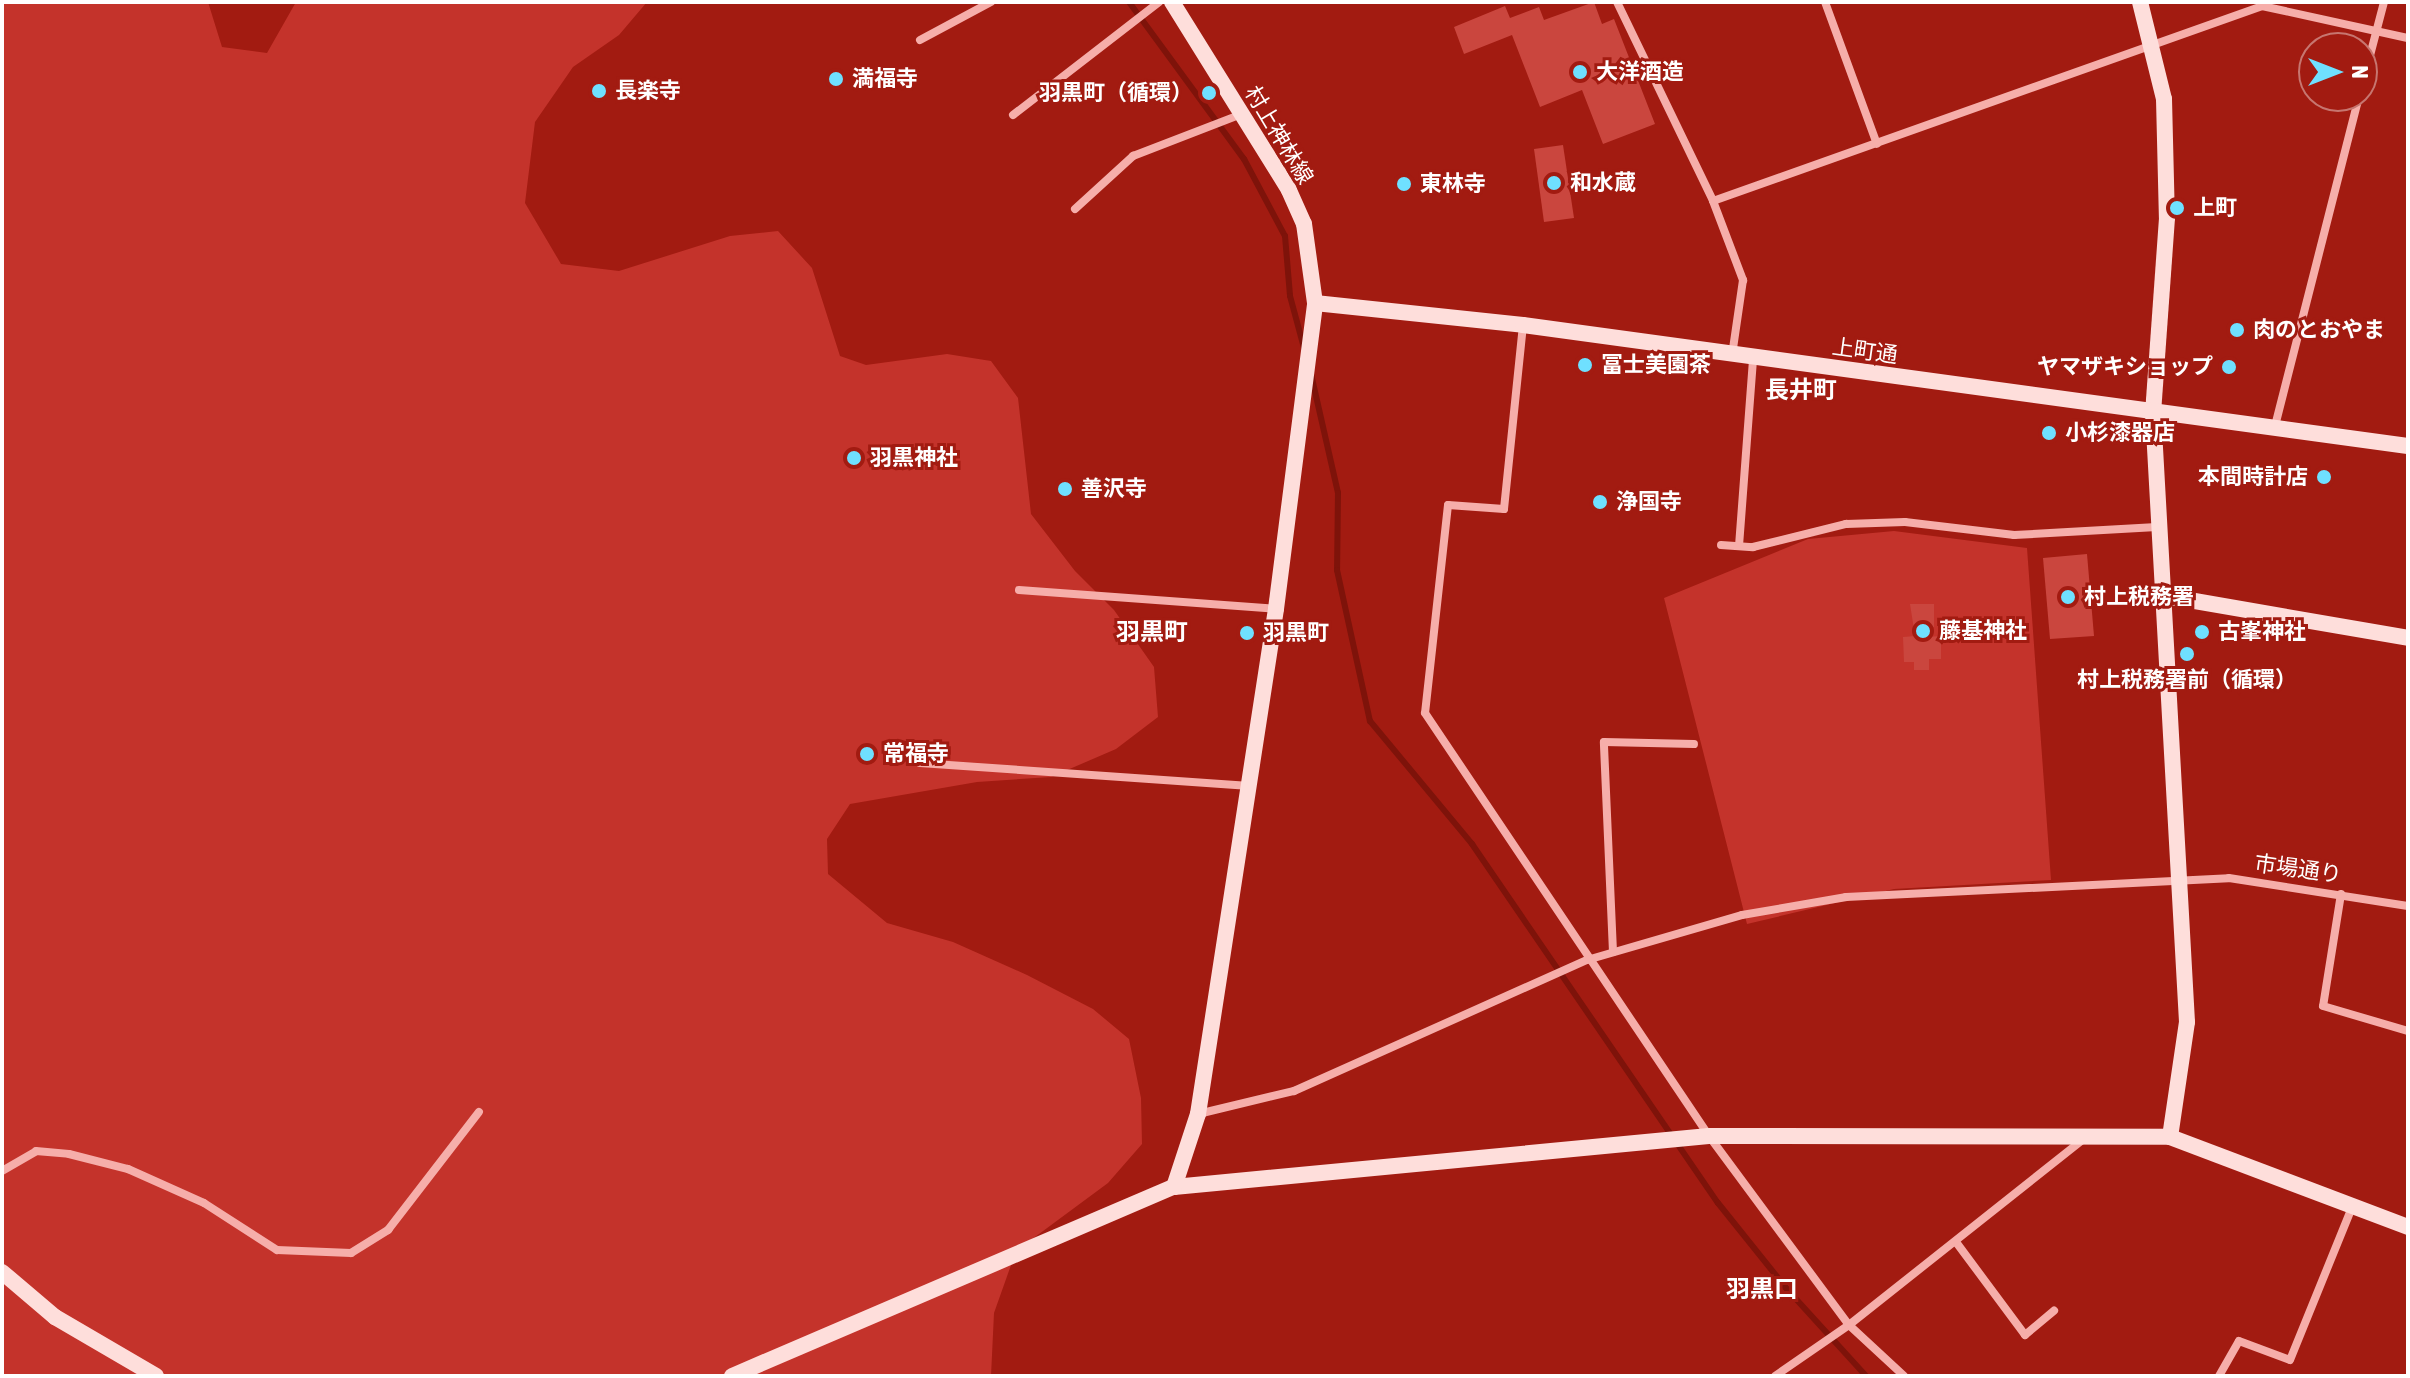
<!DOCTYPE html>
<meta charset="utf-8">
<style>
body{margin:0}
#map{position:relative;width:2410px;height:1378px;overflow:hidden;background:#a21b11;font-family:"Asap Condensed","Noto Sans JP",sans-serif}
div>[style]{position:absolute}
.green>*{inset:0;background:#c4332b}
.stream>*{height:6px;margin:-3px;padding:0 3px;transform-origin:3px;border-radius:3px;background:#7e130a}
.building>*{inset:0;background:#ca463e}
.street>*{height:8px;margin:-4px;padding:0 4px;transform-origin:4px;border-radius:4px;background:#f6aeaa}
.secondary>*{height:16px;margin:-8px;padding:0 8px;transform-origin:8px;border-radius:8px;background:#fededb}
.dots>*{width:22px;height:22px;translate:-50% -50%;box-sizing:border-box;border:4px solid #a21b11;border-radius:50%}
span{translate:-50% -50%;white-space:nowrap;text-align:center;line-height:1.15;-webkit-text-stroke:6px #a21b11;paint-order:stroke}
.poi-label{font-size:22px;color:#fff;font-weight:700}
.left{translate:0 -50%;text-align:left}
.right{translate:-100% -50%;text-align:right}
.street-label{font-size:22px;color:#fff}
.neighbourhood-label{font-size:24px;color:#fff;font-weight:700}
.frame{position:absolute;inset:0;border:4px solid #fff;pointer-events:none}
.north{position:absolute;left:2298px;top:32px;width:80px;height:80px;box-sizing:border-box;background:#a21b11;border:2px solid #c77670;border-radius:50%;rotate:90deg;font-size:22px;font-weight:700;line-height:32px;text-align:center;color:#fff}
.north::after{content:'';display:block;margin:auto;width:28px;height:36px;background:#6fe0ff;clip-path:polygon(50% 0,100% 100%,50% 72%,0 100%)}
</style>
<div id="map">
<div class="green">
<div style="clip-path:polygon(2px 2px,208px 2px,222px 47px,267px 53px,296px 2px,647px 2px,619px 35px,573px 67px,535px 122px,525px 203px,561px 264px,619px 271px,730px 236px,778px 231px,812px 268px,840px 356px,866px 365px,947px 354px,991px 361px,1018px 398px,1031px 514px,1075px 571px,1114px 610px,1154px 667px,1158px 717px,1116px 749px,1051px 777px,977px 782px,850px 804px,827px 839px,828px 874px,887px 923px,953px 942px,1027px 975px,1093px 1009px,1129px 1039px,1141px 1098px,1142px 1144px,1108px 1183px,1016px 1251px,994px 1313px,991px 1376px,2px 1376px)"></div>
<div style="clip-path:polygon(1894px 531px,2027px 548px,2051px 880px,1894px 889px,1747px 924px,1664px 598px,1808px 539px)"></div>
</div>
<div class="stream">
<div style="left:1129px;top:2px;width:195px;rotate:53.8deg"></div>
<div style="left:1244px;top:159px;width:87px;rotate:62deg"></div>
<div style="left:1285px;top:236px;width:60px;rotate:85.2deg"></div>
<div style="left:1290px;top:296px;width:54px;rotate:74.9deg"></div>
<div style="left:1311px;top:374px;width:122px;rotate:77.2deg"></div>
<div style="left:1338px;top:493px;width:77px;rotate:90.7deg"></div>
<div style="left:1337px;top:570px;width:155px;rotate:77.7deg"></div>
<div style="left:1370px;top:721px;width:160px;rotate:50.3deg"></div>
<div style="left:1472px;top:844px;width:435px;rotate:55.6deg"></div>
<div style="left:1718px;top:1203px;width:109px;rotate:51.3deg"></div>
<div style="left:1786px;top:1288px;width:119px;rotate:47.7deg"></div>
</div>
<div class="building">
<div style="clip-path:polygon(1594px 2px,1602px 24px,1614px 19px,1655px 124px,1603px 144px,1582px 90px,1540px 107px,1512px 35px,1464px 54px,1454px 27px,1505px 6px,1510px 18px,1539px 7px,1544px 20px)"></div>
<div style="clip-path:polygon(1563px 145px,1574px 218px,1544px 222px,1534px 149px)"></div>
<div style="clip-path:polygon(2087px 554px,2094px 636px,2050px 639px,2043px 558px)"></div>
<div style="clip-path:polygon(1910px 604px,1934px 604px,1934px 627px,1927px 627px,1927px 637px,1941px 636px,1941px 659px,1929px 659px,1929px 670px,1914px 670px,1914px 662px,1904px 662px,1903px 637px,1915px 636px)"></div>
</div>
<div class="street">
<div style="left:1617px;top:2px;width:221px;rotate:64.2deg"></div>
<div style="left:1713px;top:201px;width:85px;rotate:69.2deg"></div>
<div style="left:1743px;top:280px;width:76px;rotate:98.3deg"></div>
<div style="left:1825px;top:2px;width:151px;rotate:69.9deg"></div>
<div style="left:920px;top:40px;width:81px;rotate:-28.2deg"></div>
<div style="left:2362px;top:86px;width:87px;rotate:-75.3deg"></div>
<div style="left:1013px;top:115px;width:185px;rotate:-37.7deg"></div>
<div style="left:1713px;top:201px;width:583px;rotate:-19.55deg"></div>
<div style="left:2262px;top:6px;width:149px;rotate:12.4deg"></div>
<div style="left:1075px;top:209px;width:79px;rotate:-42.4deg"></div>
<div style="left:1133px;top:156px;width:117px;rotate:-21.1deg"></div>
<div style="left:1523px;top:325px;width:185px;rotate:95.9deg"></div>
<div style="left:1504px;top:509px;width:56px;rotate:-175.9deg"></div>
<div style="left:1448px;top:505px;width:209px;rotate:96.3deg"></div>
<div style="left:1425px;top:713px;width:509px;rotate:56.12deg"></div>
<div style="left:1709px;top:1136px;width:235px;rotate:53.5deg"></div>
<div style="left:1849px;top:1325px;width:75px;rotate:42.8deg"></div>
<div style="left:2275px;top:426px;width:341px;rotate:-75.7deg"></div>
<div style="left:1721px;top:545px;width:32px;rotate:4deg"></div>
<div style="left:1753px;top:547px;width:96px;rotate:-13.9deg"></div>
<div style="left:1846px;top:524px;width:59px;rotate:-1.9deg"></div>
<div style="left:1905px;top:522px;width:110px;rotate:6.8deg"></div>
<div style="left:2014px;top:535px;width:143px;rotate:-3.2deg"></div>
<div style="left:1739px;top:546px;width:189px;rotate:-85.7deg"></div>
<div style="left:1019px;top:590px;width:258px;rotate:4.2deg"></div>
<div style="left:920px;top:763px;width:327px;rotate:4deg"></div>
<div style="left:2341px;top:894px;width:113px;rotate:99.1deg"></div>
<div style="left:2323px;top:1006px;width:89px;rotate:16.4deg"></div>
<div style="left:1613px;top:952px;width:210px;rotate:-92.5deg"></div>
<div style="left:1604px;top:742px;width:90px;rotate:1.3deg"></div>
<div style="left:1198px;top:1114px;width:99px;rotate:-13.5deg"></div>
<div style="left:1294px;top:1091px;width:321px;rotate:-24.1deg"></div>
<div style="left:1587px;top:960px;width:161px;rotate:-16.2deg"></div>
<div style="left:1742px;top:915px;width:106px;rotate:-9.8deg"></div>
<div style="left:1846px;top:897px;width:383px;rotate:-2.8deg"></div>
<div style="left:2229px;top:878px;width:181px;rotate:8.9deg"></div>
<div style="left:2px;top:1171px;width:39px;rotate:-30deg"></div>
<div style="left:36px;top:1151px;width:33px;rotate:5deg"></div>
<div style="left:69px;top:1154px;width:61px;rotate:14.3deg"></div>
<div style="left:128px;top:1169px;width:83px;rotate:24.1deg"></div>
<div style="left:204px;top:1203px;width:87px;rotate:32.8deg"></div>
<div style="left:277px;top:1250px;width:74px;rotate:2.3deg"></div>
<div style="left:351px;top:1253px;width:44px;rotate:-31.9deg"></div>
<div style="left:388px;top:1230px;width:149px;rotate:-52.4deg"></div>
<div style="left:1956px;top:1242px;width:116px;rotate:53.4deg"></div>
<div style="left:2025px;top:1335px;width:38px;rotate:-40deg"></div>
<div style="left:1775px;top:1376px;width:90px;rotate:-34.6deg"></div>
<div style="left:1849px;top:1325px;width:298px;rotate:-38.4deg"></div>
<div style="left:2219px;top:1376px;width:40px;rotate:-60.3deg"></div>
<div style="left:2239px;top:1341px;width:54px;rotate:20.4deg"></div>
<div style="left:2290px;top:1360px;width:165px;rotate:-67.9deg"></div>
</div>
<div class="secondary">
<div style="left:2140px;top:2px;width:100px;rotate:76.1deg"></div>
<div style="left:2164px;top:99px;width:119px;rotate:88.6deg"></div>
<div style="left:2167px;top:218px;width:195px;rotate:94.1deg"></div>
<div style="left:2153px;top:412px;width:611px;rotate:86.81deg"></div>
<div style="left:2187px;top:1022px;width:116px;rotate:98.4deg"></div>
<div style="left:1315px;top:303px;width:209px;rotate:6deg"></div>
<div style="left:1523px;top:325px;width:893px;rotate:7.79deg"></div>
<div style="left:2160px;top:595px;width:252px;rotate:9.8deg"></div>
<div style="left:1174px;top:1187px;width:537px;rotate:-5.45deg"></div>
<div style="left:1709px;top:1136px;width:461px;rotate:0.1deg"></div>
<div style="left:2170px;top:1137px;width:254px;rotate:20.7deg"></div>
<div style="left:2px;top:1272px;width:70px;rotate:40.3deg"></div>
<div style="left:55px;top:1317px;width:117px;rotate:30.3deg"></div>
<div style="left:732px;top:1376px;width:481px;rotate:-23.2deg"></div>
<div style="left:1174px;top:1187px;width:77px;rotate:-71.8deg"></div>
<div style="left:1198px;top:1114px;width:511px;rotate:-81.22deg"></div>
<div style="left:1276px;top:609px;width:308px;rotate:-82.7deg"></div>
<div style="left:1315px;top:303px;width:80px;rotate:-97.9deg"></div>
<div style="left:1304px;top:224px;width:37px;rotate:-114deg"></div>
<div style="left:1289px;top:190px;width:221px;rotate:-121.9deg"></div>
</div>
<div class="dots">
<div style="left:1580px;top:72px;background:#6fe0ff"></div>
<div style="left:836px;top:79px;background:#6fe0ff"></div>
<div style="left:599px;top:91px;background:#6fe0ff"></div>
<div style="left:1209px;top:93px;background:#6fe0ff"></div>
<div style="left:1554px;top:183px;background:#6fe0ff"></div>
<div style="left:1404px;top:184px;background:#6fe0ff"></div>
<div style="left:2177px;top:208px;background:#6fe0ff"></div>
<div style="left:2237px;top:330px;background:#6fe0ff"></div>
<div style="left:1585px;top:365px;background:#6fe0ff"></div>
<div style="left:2229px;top:367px;background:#6fe0ff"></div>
<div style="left:2049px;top:433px;background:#6fe0ff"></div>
<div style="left:854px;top:458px;background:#6fe0ff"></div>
<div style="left:2324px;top:477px;background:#6fe0ff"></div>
<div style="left:1065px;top:489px;background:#6fe0ff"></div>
<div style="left:1600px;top:502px;background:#6fe0ff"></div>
<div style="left:2068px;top:597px;background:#6fe0ff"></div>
<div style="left:1923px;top:631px;background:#6fe0ff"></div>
<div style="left:2202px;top:632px;background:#6fe0ff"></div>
<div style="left:1247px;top:633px;background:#6fe0ff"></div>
<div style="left:2187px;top:654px;background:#6fe0ff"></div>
<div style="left:867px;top:754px;background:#6fe0ff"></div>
</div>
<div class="poi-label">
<span class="left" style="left:1596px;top:72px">大洋酒造</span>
<span class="left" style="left:852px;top:79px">満福寺</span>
<span class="left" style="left:615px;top:91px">長楽寺</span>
<span class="right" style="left:1193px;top:93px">羽黒町（循環）</span>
<span class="left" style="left:1570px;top:183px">和水蔵</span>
<span class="left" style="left:1420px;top:184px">東林寺</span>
<span class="left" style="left:2193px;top:208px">上町</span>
<span class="left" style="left:2253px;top:330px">肉のとおやま</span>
<span class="left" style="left:1601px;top:365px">冨士美園茶</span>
<span class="right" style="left:2213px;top:367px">ヤマザキショップ</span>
<span class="left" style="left:2065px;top:433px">小杉漆器店</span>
<span class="left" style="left:870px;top:458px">羽黒神社</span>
<span class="right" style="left:2308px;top:477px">本間時計店</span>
<span class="left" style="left:1081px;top:489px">善沢寺</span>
<span class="left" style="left:1616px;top:502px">浄国寺</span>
<span class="left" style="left:2084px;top:597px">村上税務署</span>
<span class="left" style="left:1939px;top:631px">藤基神社</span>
<span class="left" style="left:2218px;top:632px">古峯神社</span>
<span class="left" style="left:1263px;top:633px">羽黒町</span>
<span style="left:2187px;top:680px">村上税務署前（循環）</span>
<span class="left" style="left:883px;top:754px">常福寺</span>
</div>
<div class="street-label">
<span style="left:1279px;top:135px;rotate:59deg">村上神林線</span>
<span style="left:1865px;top:351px;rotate:8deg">上町通</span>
<span style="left:2298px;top:869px;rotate:8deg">市場通り</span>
</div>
<div class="neighbourhood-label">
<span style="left:1801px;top:390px">長井町</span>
<span style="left:1152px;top:632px">羽黒町</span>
<span style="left:1762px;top:1289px">羽黒口</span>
</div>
<div class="frame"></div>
<div class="north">N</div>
</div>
